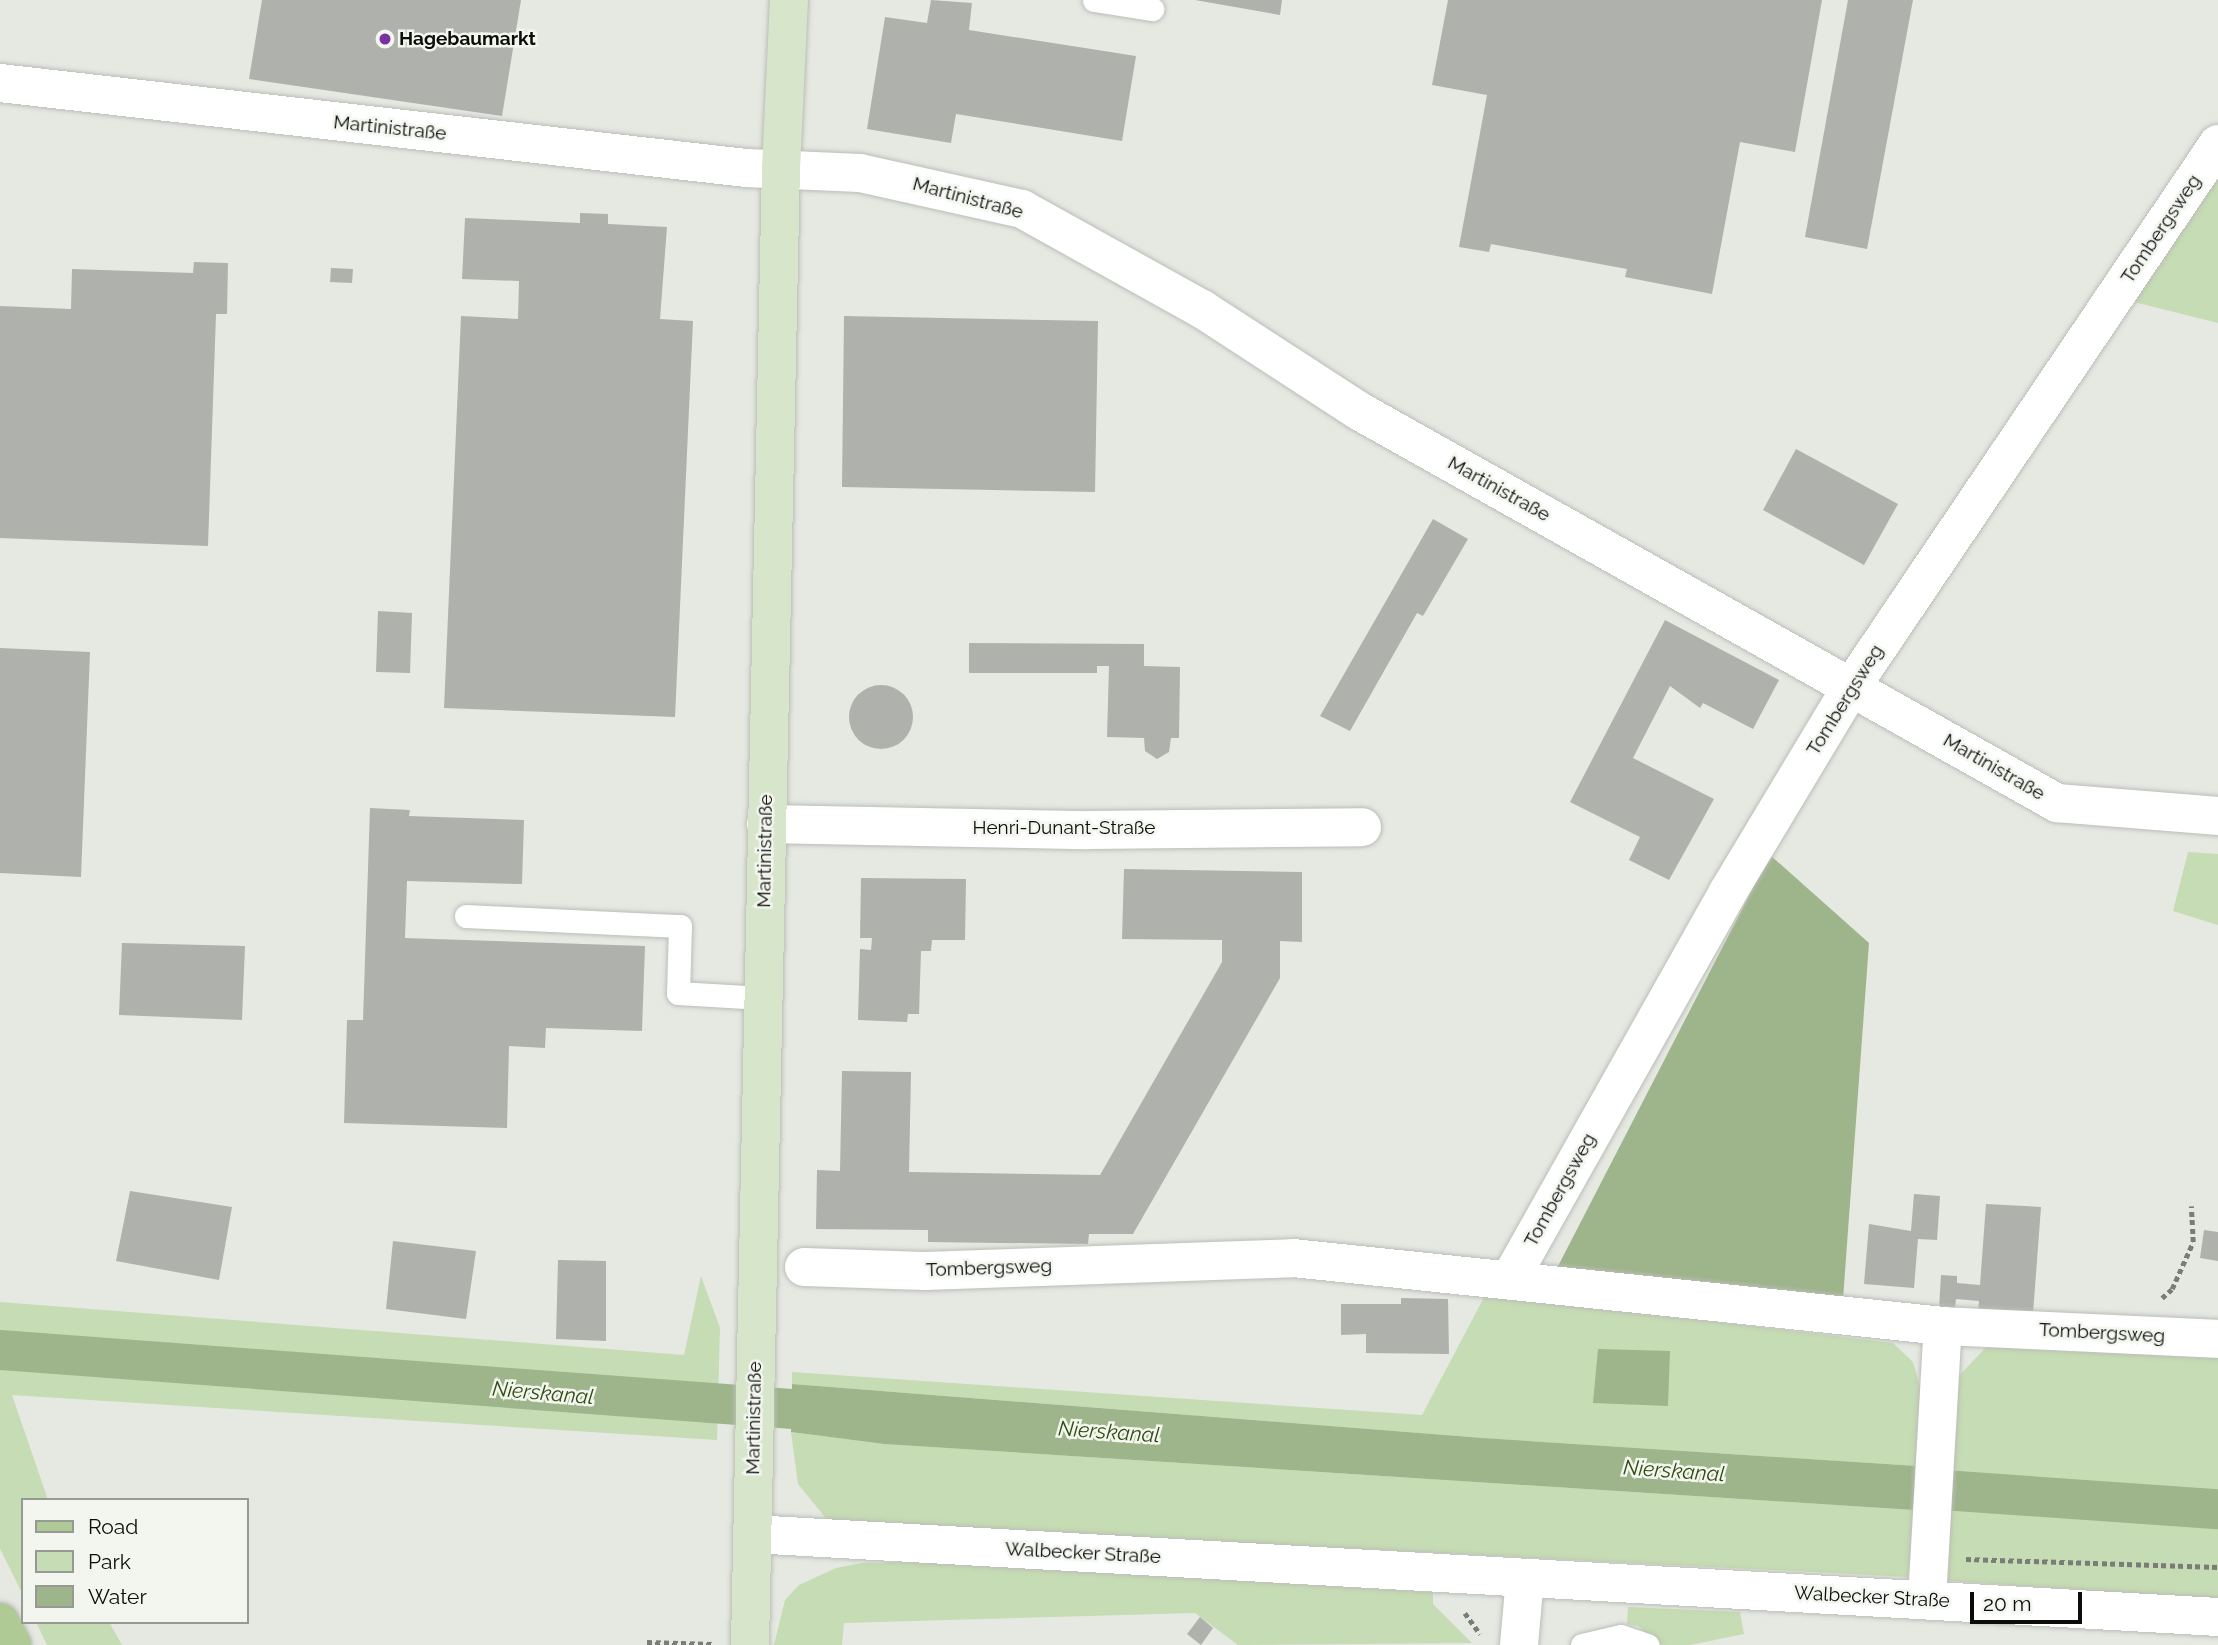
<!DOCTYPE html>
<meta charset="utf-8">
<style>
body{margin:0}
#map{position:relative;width:2218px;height:1645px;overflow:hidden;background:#e5e9e2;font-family:Raleway,sans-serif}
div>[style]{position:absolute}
.green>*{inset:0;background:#c6dcb4}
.water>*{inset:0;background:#9eb48b}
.canal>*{height:40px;margin:-20px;padding:0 20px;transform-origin:20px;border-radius:20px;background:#9eb48b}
.building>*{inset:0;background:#afb2ac}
.round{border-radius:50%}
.path>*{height:4.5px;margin-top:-2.25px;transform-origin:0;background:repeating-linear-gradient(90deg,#7a7c78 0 5px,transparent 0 8.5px)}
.roads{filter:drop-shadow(0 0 2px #babeb7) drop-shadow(0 0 2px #babeb7)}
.lane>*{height:23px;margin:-11.5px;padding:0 11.5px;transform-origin:11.5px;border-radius:11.5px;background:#fff}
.street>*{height:38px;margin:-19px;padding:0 19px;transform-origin:19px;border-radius:19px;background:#fff}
.secondary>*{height:38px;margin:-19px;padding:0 19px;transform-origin:19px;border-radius:19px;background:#d7e5ca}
.primary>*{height:38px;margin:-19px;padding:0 19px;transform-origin:19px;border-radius:19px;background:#b0ca95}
.dots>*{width:19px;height:19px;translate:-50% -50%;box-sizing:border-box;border:4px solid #f2f6ef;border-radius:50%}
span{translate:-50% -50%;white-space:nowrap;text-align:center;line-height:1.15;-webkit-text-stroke:5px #f2f6ef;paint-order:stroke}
.poi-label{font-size:19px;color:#0c0d0b;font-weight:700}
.left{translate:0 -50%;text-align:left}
.street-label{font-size:19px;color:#0c0d0b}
.water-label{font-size:21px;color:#324d11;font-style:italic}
.legend{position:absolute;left:21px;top:1498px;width:228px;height:126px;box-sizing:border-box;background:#f2f6ef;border:2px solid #969994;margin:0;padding:9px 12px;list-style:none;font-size:21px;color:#0c0d0b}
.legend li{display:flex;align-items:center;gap:14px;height:35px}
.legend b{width:35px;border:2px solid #969994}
.scale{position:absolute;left:1970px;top:1592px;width:112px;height:32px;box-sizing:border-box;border:4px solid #0c0d0b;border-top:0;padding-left:9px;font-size:21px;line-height:24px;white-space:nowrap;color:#0c0d0b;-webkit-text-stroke:5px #f2f6ef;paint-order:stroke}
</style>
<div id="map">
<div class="green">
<div style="clip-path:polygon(2218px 175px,2218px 323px,2130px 301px)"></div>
<div style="clip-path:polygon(2188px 852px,2218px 854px,2218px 925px,2173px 911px)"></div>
<div style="clip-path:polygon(701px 1276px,720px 1328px,717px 1440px,12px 1395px,48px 1500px,23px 1500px,23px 1595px,0 1549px,0 1302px,684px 1355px)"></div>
<div style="clip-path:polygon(1490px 1286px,1535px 1300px,1893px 1343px,1913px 1362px,1921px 1390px,1917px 1466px,1483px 1438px,792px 1384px,792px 1372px,1422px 1415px)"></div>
<div style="clip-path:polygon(1993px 1340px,2218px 1350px,2218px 1600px,1939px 1580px,1952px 1383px)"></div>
<div style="clip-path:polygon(791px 1432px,884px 1444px,1914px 1510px,1912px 1545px,1908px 1577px,829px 1522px,798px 1484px)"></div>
<div style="clip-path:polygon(919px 1562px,1433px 1592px,1433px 1604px,1472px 1643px,1238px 1645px,1195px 1613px,844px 1623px,842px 1645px,774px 1645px,785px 1600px,799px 1585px,836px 1568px,862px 1563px)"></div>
<div style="clip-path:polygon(1628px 1607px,1740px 1612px,1744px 1634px,1690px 1645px,1662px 1645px,1638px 1626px,1627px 1624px)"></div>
<div style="clip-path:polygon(36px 1622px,109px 1622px,122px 1645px,47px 1645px)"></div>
</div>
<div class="water">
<div style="clip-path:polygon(1770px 855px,1869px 943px,1843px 1299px,1555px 1272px)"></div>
<div style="clip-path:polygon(1598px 1349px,1670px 1351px,1668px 1406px,1593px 1403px)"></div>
<div style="clip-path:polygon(792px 1384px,1483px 1438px,1917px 1466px,1914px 1510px,884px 1444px,791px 1432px)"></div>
</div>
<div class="canal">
<div style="left:0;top:1350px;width:848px;rotate:4.26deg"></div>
<div style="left:1900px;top:1487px;width:319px;rotate:4deg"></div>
</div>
<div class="building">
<div style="clip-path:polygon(262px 0,521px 0,502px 116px,249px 79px)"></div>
<div style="clip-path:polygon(931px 0,972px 3px,969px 30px,1136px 56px,1122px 141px,956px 114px,951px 143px,867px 129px,885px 17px,927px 23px)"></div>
<div style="clip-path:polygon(1195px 0,1282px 0,1280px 15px)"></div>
<div style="clip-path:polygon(1448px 0,1822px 0,1795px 152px,1740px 142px,1712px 294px,1625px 277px,1627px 269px,1491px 244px,1489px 252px,1459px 247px,1487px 95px,1432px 85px)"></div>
<div style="clip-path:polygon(1848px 0,1913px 0,1867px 249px,1805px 237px)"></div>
<div style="clip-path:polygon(580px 213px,608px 214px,608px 224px,667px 227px,660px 319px,693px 321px,675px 717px,444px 708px,461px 316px,518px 319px,519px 281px,462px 279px,465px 218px,580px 223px)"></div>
<div style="clip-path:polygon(194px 262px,228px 263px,227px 314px,216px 314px,208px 546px,0 538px,0 306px,71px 309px,72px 269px,193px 273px)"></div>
<div style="clip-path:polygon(331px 268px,353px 269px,352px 283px,330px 282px)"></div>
<div style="clip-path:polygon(844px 316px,1098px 321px,1095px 492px,842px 487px)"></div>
<div style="clip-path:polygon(1796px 449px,1898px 504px,1864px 565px,1763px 510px)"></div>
<div style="clip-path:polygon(1433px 519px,1468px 539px,1423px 616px,1417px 613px,1350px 731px,1320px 716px)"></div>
<div style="clip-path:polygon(378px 611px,412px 613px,410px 673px,376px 672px)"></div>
<div style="clip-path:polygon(1665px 620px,1779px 680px,1753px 729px,1703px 703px,1700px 708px,1670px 686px,1633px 758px,1714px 799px,1669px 880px,1629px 860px,1640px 837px,1570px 802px)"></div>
<div style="clip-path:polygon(969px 643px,1144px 644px,1144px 666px,1180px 667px,1179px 738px,1171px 738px,1169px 752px,1157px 759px,1145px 751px,1144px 738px,1107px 737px,1109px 666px,1097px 666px,1097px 673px,969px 673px)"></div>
<div style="clip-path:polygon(0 648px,90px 652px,81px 877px,0 873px)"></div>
<div class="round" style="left:849px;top:685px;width:64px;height:64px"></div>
<div style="clip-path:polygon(370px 808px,410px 810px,409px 816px,524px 820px,522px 884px,407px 881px,405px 938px,645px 946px,642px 1031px,546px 1028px,545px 1048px,509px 1046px,507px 1128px,344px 1123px,347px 1020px,363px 1020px)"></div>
<div style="clip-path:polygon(1124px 869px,1302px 872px,1302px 942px,1280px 941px,1280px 978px,1133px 1234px,1089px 1234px,1088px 1244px,928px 1242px,928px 1230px,816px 1229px,817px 1170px,840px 1171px,842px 1071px,911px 1072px,909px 1172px,1100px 1175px,1222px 962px,1222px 940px,1122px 939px)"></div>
<div style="clip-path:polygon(861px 878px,966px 879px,965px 940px,932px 940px,931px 951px,921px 951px,919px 1014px,908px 1014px,907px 1022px,858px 1020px,860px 949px,871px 950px,872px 938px,860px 938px)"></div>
<div style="clip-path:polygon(122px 943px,245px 946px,242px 1020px,119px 1015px)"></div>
<div style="clip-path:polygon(130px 1191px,232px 1207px,219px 1280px,116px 1261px)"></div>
<div style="clip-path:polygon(1914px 1194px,1940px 1196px,1937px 1240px,1918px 1239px,1914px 1288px,1864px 1284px,1869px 1224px,1911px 1231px)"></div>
<div style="clip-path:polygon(1986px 1204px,2041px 1207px,2033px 1314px,1978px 1310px,1979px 1301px,1956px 1299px,1955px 1309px,1939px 1308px,1941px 1275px,1957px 1276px,1957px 1283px,1980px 1285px)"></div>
<div style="clip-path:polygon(2204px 1230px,2218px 1232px,2218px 1261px,2200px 1258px)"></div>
<div style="clip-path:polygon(393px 1241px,476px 1251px,466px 1319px,386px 1309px)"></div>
<div style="clip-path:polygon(558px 1260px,606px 1261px,606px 1341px,556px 1339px)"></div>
<div style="clip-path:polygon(1401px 1298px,1448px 1299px,1449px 1354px,1366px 1353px,1366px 1334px,1341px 1335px,1341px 1304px,1401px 1304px)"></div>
<div style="clip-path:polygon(1200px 1617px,1213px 1628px,1201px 1645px,1187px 1634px)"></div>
</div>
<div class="path">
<div style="left:2162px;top:1298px;width:13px;rotate:-42deg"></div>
<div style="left:2172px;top:1289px;width:51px;rotate:-65.9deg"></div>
<div style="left:2193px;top:1242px;width:36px;rotate:-93deg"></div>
<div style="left:1966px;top:1559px;width:252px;rotate:1.8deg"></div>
<div style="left:1465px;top:1613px;width:26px;rotate:54deg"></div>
<div style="left:647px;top:1642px;width:66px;rotate:1.7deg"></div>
</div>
<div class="roads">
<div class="lane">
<div style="left:1094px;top:0;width:59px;rotate:8.8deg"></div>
<div style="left:466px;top:916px;width:214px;rotate:2.7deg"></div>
<div style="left:680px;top:926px;width:67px;rotate:91.7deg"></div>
<div style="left:678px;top:993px;width:84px;rotate:3.4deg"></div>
<div style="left:1582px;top:1645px;width:40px;rotate:-13deg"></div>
<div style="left:1621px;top:1636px;width:28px;rotate:19deg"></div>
</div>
<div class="street">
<div style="left:0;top:83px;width:751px;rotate:6.5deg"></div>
<div style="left:746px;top:168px;width:114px;rotate:2.5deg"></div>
<div style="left:860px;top:173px;width:166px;rotate:12.5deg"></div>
<div style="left:1022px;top:209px;width:206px;rotate:29.1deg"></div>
<div style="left:1202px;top:309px;width:187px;rotate:33deg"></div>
<div style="left:1359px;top:411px;width:801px;rotate:29.32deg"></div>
<div style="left:2057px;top:803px;width:162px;rotate:4.6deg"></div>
<div style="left:766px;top:824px;width:322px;rotate:1.1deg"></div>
<div style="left:1088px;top:830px;width:274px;rotate:-0.6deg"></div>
<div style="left:804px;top:1267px;width:121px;rotate:1.9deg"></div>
<div style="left:925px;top:1271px;width:368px;rotate:-2deg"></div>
<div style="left:1293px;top:1258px;width:654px;rotate:5.97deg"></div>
<div style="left:1943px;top:1326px;width:275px;rotate:2.7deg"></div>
<div style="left:1510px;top:1279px;width:444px;rotate:-60.6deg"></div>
<div style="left:1728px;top:892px;width:240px;rotate:-59deg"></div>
<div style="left:1852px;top:686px;width:654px;rotate:-55.97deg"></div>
<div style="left:752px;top:1534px;width:1468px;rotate:3.24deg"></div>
<div style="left:1927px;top:1600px;width:274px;rotate:-86.7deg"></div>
<div style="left:1519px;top:1645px;width:67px;rotate:-84.9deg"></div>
</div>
<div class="secondary">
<div style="left:750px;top:1645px;width:1476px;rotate:-88.8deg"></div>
<div style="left:781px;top:169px;width:169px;rotate:-87.3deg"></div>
</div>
<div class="primary">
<div style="left:0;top:1622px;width:26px;rotate:62deg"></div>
</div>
</div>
<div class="dots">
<div style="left:385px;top:39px;background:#7a30a2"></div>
</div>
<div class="poi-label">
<span class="left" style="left:399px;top:39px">Hagebaumarkt</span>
</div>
<div class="street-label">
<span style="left:390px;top:128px;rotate:6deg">Martinistraße</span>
<span style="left:968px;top:198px;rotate:15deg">Martinistraße</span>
<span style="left:2161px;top:229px;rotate:-56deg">Tombergsweg</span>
<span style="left:1499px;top:489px;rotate:29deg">Martinistraße</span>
<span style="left:1845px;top:700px;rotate:-58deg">Tombergsweg</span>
<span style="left:1994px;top:767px;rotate:30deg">Martinistraße</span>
<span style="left:1064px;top:828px">Henri-Dunant-Straße</span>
<span style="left:765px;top:851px;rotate:-89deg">Martinistraße</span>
<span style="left:1560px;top:1190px;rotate:-61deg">Tombergsweg</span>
<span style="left:989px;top:1268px;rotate:-2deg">Tombergsweg</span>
<span style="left:2102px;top:1333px;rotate:3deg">Tombergsweg</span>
<span style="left:754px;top:1418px;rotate:-89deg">Martinistraße</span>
<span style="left:1083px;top:1553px;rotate:3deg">Walbecker Straße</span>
<span style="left:1872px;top:1597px;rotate:3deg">Walbecker Straße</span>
</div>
<div class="water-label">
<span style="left:543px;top:1393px;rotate:5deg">Nierskanal</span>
<span style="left:1109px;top:1432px;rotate:4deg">Nierskanal</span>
<span style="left:1674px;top:1471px;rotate:4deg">Nierskanal</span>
</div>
<ul class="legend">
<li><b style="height:9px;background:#b0ca95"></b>Road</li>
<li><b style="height:19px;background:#c6dcb4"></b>Park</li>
<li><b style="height:19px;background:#9eb48b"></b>Water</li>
</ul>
<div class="scale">20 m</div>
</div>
